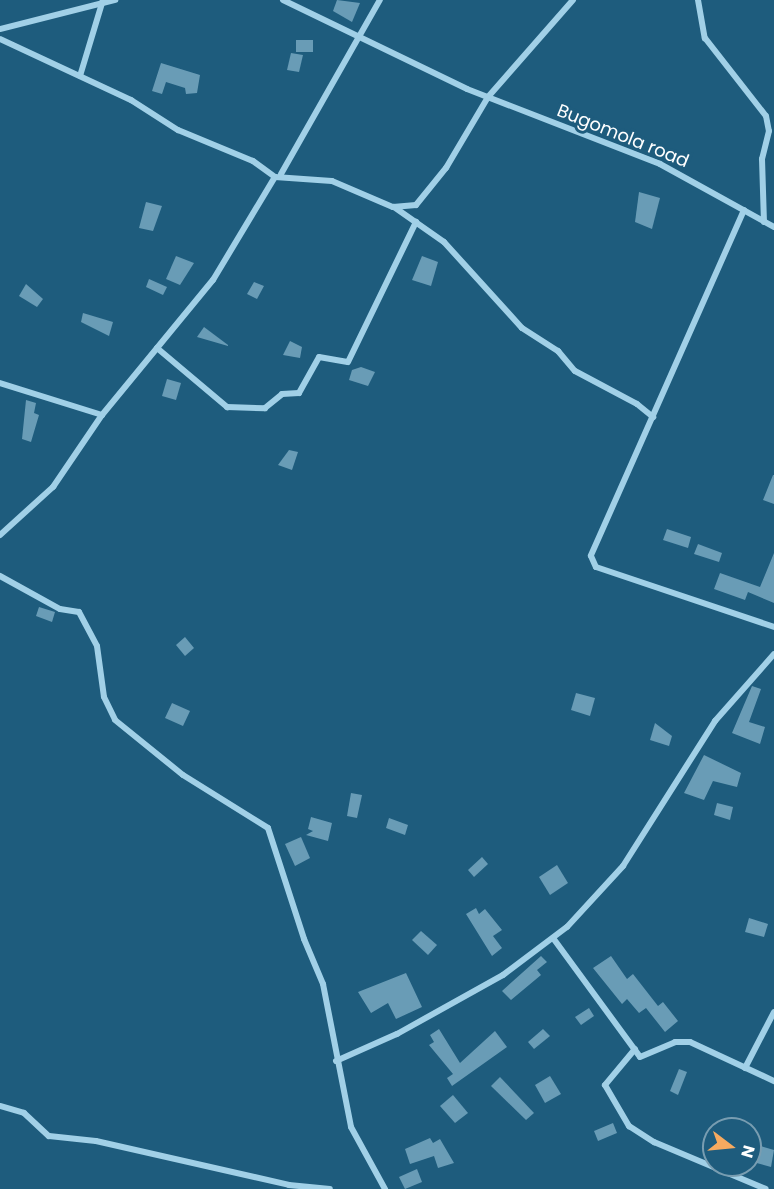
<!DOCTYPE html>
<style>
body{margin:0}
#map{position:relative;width:774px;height:1189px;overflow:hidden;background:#1e5c7d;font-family:Poppins,sans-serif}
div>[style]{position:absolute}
.building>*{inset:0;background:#699cb6}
.street>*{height:6px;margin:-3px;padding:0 3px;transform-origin:3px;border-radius:3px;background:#a1d0e7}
span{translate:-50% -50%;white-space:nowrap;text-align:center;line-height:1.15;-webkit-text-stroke:6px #1e5c7d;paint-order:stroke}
.street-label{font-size:18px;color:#fff}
.north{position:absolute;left:702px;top:1117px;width:60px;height:60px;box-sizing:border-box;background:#1e5c7d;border:2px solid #789db1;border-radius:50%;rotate:106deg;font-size:16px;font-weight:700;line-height:24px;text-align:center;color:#fff}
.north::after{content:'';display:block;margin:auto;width:21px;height:27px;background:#f6aa60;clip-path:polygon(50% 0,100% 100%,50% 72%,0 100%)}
</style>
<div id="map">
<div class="building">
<div style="clip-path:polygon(337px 0,360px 3px,352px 22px,333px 11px)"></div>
<div style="clip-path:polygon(296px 40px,313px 40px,313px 52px,296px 52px)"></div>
<div style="clip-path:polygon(291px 53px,303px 55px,299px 72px,287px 70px)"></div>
<div style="clip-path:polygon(161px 63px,200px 75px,197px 93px,186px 94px,185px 88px,166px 82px,162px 94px,152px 91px)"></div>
<div style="clip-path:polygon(639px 192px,660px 198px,652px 229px,635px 222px)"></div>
<div style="clip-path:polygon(146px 202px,162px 206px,153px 231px,139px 228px)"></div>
<div style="clip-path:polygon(176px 256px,194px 263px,180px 285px,166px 279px)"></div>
<div style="clip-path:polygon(422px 256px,438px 262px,431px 286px,412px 280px)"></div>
<div style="clip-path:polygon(149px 279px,167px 287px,163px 295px,146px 287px)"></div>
<div style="clip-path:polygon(254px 282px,264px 286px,257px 299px,247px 294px)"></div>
<div style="clip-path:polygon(26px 284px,43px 299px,37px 307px,19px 296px)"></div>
<div style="clip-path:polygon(83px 313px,113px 322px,109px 336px,81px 322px)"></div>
<div style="clip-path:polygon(204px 327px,228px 345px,228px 346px,197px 337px)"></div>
<div style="clip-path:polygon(290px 341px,302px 347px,300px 358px,283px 355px)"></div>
<div style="clip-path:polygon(361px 367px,375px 372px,368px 386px,349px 380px,352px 370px)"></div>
<div style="clip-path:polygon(167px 379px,181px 383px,176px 400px,162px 396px)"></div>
<div style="clip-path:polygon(26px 400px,36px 403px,34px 413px,39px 415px,31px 442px,22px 439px)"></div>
<div style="clip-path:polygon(289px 450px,298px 452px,292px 470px,278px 465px)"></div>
<div style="clip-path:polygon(773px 475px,774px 475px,774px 504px,763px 500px)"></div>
<div style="clip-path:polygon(667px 529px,691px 537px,688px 548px,663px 540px)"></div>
<div style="clip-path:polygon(698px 544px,722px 553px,719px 562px,694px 554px)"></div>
<div style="clip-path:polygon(774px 553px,774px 603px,748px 592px,745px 600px,714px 589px,720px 573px,760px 587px)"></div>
<div style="clip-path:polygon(39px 607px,55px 612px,52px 622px,36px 616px)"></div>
<div style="clip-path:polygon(185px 637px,194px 648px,185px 656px,176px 645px)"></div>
<div style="clip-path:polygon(752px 686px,761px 689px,749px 722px,765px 727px,760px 744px,732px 733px)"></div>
<div style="clip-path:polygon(576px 693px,595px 698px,590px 716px,571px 710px)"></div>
<div style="clip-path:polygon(172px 703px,190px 711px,183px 726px,165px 718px)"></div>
<div style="clip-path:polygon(655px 723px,672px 736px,669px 746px,650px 740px)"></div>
<div style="clip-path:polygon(704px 755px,741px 773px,737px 787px,713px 781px,704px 800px,684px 793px)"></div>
<div style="clip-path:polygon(351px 793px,362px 795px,357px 818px,347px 816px)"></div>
<div style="clip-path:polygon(717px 803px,733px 807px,730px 820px,714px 815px)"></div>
<div style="clip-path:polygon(311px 817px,332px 823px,328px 841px,306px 835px,313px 831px,308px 829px)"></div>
<div style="clip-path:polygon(389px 818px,408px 825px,405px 835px,386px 828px)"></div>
<div style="clip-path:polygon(301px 837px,310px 858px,295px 866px,285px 844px)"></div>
<div style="clip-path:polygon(482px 857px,488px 864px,474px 877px,468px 870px)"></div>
<div style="clip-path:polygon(557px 865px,568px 883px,550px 895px,539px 877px)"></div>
<div style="clip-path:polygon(476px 908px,479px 914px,485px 909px,502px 930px,493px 936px,502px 948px,492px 956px,466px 914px)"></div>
<div style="clip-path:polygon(749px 918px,768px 924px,764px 937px,745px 932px)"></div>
<div style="clip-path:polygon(421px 931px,437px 945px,428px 955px,412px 940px)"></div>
<div style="clip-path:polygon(541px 956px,547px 962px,537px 970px,541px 975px,511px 1000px,502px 991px)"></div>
<div style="clip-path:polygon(611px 956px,627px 979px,633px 974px,658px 1006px,663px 1002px,678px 1021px,665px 1032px,646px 1008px,639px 1013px,627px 999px,622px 1004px,593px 968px)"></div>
<div style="clip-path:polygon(406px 973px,422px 1007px,396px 1019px,388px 1003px,371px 1013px,358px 992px)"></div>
<div style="clip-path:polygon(589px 1008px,594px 1016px,581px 1025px,575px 1017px)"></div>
<div style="clip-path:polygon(439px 1029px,460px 1063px,495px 1031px,507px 1047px,452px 1086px,447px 1078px,453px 1074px,429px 1045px,434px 1042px,430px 1035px)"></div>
<div style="clip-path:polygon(543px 1029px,550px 1036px,534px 1049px,528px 1042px)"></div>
<div style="clip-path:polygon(679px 1069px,687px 1072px,678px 1095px,670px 1091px)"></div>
<div style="clip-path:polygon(550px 1076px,561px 1094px,545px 1103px,535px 1085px)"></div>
<div style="clip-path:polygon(500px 1077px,534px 1113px,526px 1120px,491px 1086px)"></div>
<div style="clip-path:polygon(453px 1095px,468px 1113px,455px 1123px,440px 1106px)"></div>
<div style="clip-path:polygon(613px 1123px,617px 1133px,598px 1141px,594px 1131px)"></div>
<div style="clip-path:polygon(430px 1138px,433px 1143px,440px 1139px,454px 1163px,438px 1168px,434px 1156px,410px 1164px,405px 1149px)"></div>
<div style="clip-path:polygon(750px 1143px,774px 1150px,771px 1167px,753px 1162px)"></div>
<div style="clip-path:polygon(417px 1169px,422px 1182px,405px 1189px,399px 1177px)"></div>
</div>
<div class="street">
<div style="left:283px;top:0;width:204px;rotate:25.8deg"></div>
<div style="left:467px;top:89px;width:207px;rotate:21.2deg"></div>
<div style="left:660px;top:164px;width:130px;rotate:28.9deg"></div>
<div style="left:698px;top:0;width:39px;rotate:80deg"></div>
<div style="left:705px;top:38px;width:99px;rotate:52deg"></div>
<div style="left:766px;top:116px;width:15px;rotate:79deg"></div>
<div style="left:769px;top:131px;width:29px;rotate:104deg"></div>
<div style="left:762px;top:159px;width:63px;rotate:88.2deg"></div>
<div style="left:0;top:29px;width:119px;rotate:-14.2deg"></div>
<div style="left:0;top:39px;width:145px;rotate:25deg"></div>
<div style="left:131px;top:100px;width:56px;rotate:32.6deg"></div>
<div style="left:178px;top:130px;width:81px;rotate:22.5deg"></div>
<div style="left:253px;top:161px;width:27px;rotate:36deg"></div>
<div style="left:80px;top:76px;width:79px;rotate:-73.2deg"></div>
<div style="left:281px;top:174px;width:200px;rotate:-60.4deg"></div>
<div style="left:394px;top:207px;width:61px;rotate:35deg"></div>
<div style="left:444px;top:242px;width:116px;rotate:47.8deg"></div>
<div style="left:522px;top:328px;width:43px;rotate:32.6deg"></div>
<div style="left:558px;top:351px;width:26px;rotate:50deg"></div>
<div style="left:575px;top:371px;width:70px;rotate:28deg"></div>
<div style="left:637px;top:404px;width:21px;rotate:39deg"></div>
<div style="left:744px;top:210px;width:378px;rotate:113.9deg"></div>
<div style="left:591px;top:556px;width:12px;rotate:66deg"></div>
<div style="left:596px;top:567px;width:188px;rotate:18.6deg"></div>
<div style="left:157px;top:348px;width:92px;rotate:40.1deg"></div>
<div style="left:227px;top:407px;width:38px;rotate:2deg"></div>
<div style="left:265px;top:408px;width:22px;rotate:-39deg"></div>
<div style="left:282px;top:394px;width:17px;rotate:-3deg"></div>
<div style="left:299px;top:393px;width:41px;rotate:-60.9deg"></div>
<div style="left:319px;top:357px;width:29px;rotate:10deg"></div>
<div style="left:348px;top:362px;width:156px;rotate:-64.1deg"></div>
<div style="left:0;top:383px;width:107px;rotate:17.4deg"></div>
<div style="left:0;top:535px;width:72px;rotate:-42.2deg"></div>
<div style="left:53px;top:487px;width:87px;rotate:-55.8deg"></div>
<div style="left:102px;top:415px;width:175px;rotate:-50.6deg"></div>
<div style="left:213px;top:280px;width:120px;rotate:-59deg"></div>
<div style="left:275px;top:177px;width:57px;rotate:4deg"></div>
<div style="left:332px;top:181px;width:66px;rotate:23.1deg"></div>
<div style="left:393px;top:207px;width:23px;rotate:-5deg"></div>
<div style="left:416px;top:205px;width:48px;rotate:-51deg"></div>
<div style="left:446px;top:168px;width:82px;rotate:-59.4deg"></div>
<div style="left:488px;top:97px;width:129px;rotate:-48.8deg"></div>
<div style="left:0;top:576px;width:68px;rotate:28.8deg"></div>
<div style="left:60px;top:609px;width:19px;rotate:9deg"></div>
<div style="left:79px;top:612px;width:38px;rotate:62deg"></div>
<div style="left:97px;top:646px;width:51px;rotate:82.2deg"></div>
<div style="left:104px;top:697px;width:25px;rotate:64deg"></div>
<div style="left:115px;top:720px;width:87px;rotate:39deg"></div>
<div style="left:183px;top:775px;width:100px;rotate:31.9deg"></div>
<div style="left:268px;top:828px;width:117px;rotate:72deg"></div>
<div style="left:304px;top:939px;width:49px;rotate:67.1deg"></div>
<div style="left:323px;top:984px;width:146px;rotate:78.9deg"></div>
<div style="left:351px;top:1127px;width:71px;rotate:61.3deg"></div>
<div style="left:553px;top:938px;width:147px;rotate:53.8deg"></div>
<div style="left:640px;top:1057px;width:38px;rotate:-23deg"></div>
<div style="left:675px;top:1042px;width:15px"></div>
<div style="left:690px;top:1042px;width:93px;rotate:24.9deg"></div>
<div style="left:635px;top:1049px;width:47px;rotate:129.8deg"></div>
<div style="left:605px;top:1085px;width:48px;rotate:59.7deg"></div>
<div style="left:629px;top:1126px;width:30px;rotate:33deg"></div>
<div style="left:654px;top:1142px;width:121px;rotate:22.8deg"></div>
<div style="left:336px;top:1061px;width:67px;rotate:-23.9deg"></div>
<div style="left:397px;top:1034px;width:121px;rotate:-29.1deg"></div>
<div style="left:503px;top:975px;width:80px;rotate:-36.9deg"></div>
<div style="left:567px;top:927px;width:83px;rotate:-47.4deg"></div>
<div style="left:623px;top:866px;width:172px;rotate:-57.6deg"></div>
<div style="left:715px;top:721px;width:89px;rotate:-48.6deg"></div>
<div style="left:745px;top:1068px;width:63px;rotate:-62.6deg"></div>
<div style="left:0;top:1106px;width:25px;rotate:16deg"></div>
<div style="left:24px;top:1113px;width:34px;rotate:43deg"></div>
<div style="left:49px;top:1136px;width:47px;rotate:6.1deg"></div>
<div style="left:96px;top:1141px;width:198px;rotate:12.8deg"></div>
<div style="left:289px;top:1185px;width:41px;rotate:5.6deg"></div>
</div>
<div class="street-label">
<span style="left:623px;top:136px;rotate:22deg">Bugomola road</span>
</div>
<div class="north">N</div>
</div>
